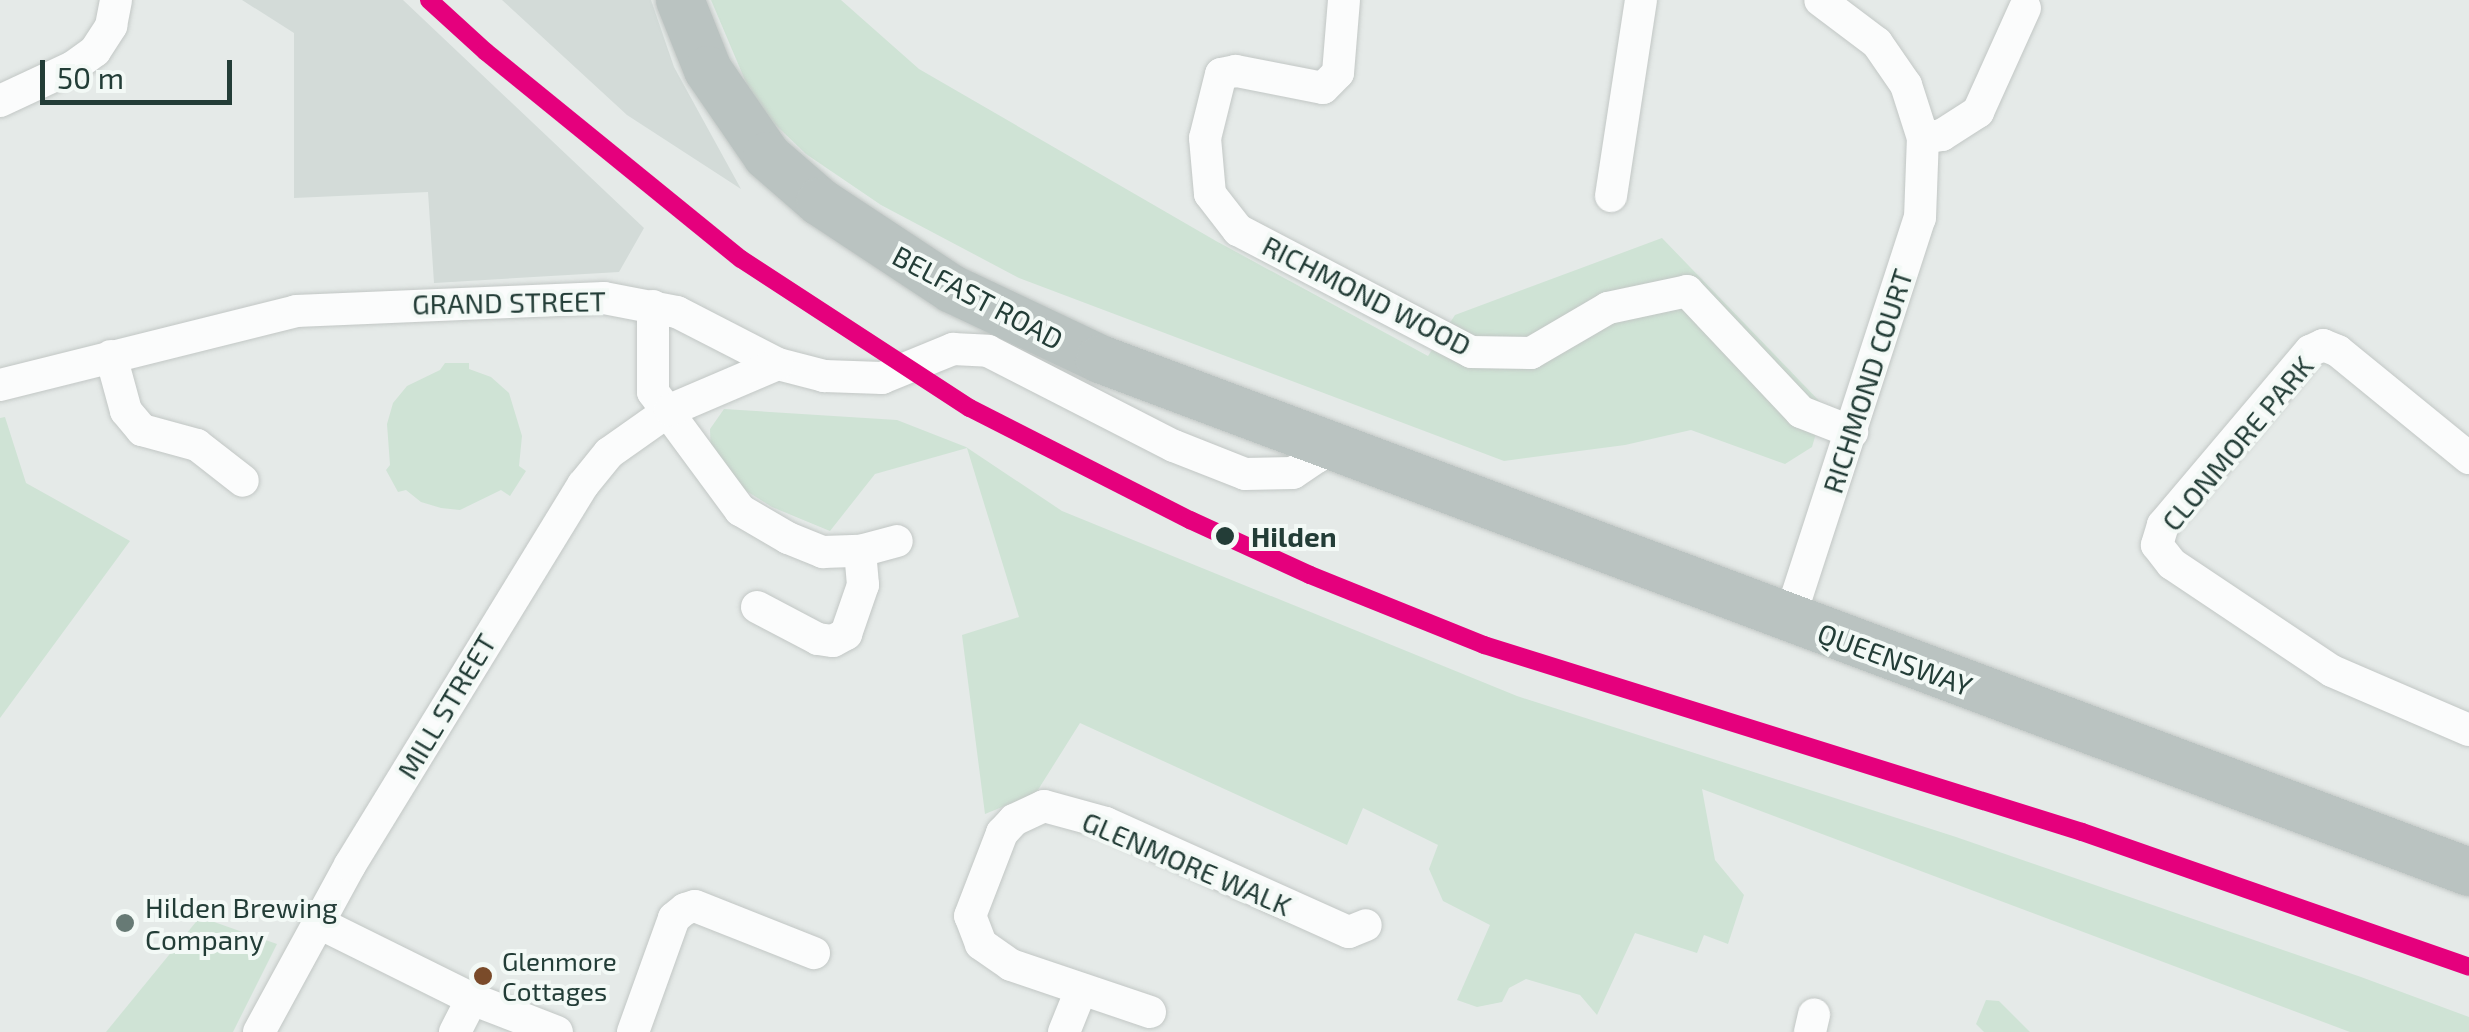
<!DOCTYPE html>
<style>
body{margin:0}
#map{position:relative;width:2469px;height:1032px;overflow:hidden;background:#e5eae8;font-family:"Exo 2",sans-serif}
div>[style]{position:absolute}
.built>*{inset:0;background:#d3dbd8}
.green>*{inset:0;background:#cfe3d5}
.roads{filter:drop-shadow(0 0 2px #c2c7c5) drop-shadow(0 0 2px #c2c7c5)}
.minor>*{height:32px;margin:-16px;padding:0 16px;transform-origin:16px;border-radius:16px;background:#fbfcfc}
.highway>*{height:48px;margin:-24px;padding:0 24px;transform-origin:24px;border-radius:24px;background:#bac3c1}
.rail-1>*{height:18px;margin:-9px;padding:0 9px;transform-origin:9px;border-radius:9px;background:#e5007d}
.dots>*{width:28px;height:28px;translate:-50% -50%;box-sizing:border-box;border:5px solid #f3f9f6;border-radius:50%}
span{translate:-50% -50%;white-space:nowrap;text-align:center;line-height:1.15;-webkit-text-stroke:8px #f3f9f6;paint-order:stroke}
.bus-label{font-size:26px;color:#233d37}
.left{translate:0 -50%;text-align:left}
.street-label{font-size:28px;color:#233d37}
.stop-label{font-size:28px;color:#233d37;font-weight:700}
.poi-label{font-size:28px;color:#233d37}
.scale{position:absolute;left:40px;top:60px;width:192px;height:45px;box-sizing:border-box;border:5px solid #233d37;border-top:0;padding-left:12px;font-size:30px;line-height:35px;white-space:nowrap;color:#233d37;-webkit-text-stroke:8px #f3f9f6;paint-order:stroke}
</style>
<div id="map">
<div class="built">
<div style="clip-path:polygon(242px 0,403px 0,644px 228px,619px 272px,434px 283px,428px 192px,294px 198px,294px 33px)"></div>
<div style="clip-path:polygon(502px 0,651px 0,674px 67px,741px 189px,627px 115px)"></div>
</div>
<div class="green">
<div style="clip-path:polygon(711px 0,841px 0,919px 69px,1216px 241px,1428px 356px,1455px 315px,1662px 238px,1824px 406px,1812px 447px,1785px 464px,1691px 430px,1625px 445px,1504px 461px,1019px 278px,881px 205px,806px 154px,756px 106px)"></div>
<div style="clip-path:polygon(445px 363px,469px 363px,469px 369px,491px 377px,509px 393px,522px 436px,519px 466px,526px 471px,510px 496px,501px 490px,460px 510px,441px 508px,421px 502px,406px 490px,398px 492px,386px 470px,390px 465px,387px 424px,393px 403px,407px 386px,440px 370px)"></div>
<div style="clip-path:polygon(724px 409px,897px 420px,966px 447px,1062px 511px,1517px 696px,1956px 837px,2361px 977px,2469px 1017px,2469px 1032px,2350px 1032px,1702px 789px,1715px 860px,1744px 895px,1728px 944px,1704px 935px,1697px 953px,1635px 933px,1597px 1015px,1580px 995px,1526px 979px,1509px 988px,1502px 1002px,1477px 1007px,1457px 1000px,1490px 925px,1443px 901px,1429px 869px,1438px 845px,1363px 808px,1347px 845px,1080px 723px,1036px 793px,985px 814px,962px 635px,1019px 617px,967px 448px,875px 474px,830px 531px,772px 507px,729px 480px,711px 458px,710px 429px)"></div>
<div style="clip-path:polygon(5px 417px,26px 483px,130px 541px,0 718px,0 418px)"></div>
<div style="clip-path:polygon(200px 917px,277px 944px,233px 1032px,106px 1032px)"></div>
<div style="clip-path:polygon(1986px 1000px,1999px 1001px,2030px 1032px,1984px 1032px,1976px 1024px)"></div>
</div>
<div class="roads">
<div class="minor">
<div style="left:1344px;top:0;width:73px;rotate:94.7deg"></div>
<div style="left:1338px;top:73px;width:21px;rotate:135deg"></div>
<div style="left:1323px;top:88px;width:89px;rotate:-168.9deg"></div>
<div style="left:1236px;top:71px;width:15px;rotate:169deg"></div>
<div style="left:1221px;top:74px;width:66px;rotate:104deg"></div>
<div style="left:1205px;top:138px;width:56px;rotate:84.9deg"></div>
<div style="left:1210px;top:194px;width:46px;rotate:52.1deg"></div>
<div style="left:1238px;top:230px;width:263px;rotate:27.6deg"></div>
<div style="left:1471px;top:352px;width:60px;rotate:1deg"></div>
<div style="left:1531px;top:353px;width:89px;rotate:-30.3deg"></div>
<div style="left:1608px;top:308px;width:81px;rotate:-12.1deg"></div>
<div style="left:1687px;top:291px;width:166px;rotate:46.7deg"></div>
<div style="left:1801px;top:412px;width:55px;rotate:21.4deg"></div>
<div style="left:0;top:101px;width:81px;rotate:-25deg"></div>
<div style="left:73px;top:67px;width:27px;rotate:-36deg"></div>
<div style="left:95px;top:51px;width:30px;rotate:-57deg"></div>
<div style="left:111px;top:26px;width:26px;rotate:-79deg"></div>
<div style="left:1923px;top:138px;width:19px;rotate:-9deg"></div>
<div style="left:1942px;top:135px;width:43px;rotate:-32.6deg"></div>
<div style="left:1978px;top:112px;width:114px;rotate:-65.7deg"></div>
<div style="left:1611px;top:196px;width:198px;rotate:-81.3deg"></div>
<div style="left:653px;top:306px;width:86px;rotate:90deg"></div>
<div style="left:653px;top:392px;width:147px;rotate:53.6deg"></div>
<div style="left:740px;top:510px;width:56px;rotate:30.3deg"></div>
<div style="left:788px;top:538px;width:38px;rotate:22deg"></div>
<div style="left:823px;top:552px;width:37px;rotate:-2deg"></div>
<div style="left:860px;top:551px;width:38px;rotate:-15deg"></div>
<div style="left:111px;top:356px;width:57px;rotate:74.7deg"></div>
<div style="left:126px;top:411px;width:25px;rotate:50deg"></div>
<div style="left:142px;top:430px;width:57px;rotate:15.3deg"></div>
<div style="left:197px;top:445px;width:58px;rotate:38deg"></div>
<div style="left:0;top:385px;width:305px;rotate:-14deg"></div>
<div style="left:296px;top:311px;width:308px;rotate:-2.4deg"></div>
<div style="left:604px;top:298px;width:74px;rotate:10.9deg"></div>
<div style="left:677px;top:312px;width:114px;rotate:27.2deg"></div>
<div style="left:778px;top:364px;width:48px;rotate:14.6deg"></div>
<div style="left:824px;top:376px;width:58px;rotate:2deg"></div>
<div style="left:882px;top:378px;width:77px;rotate:-22.2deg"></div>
<div style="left:953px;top:349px;width:35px;rotate:3deg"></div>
<div style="left:988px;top:351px;width:209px;rotate:27.1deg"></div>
<div style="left:1174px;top:446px;width:76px;rotate:21.5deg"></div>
<div style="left:1245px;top:474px;width:48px;rotate:-1.2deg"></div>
<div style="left:1293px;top:473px;width:29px;rotate:-34deg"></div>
<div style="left:1317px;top:457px;width:15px;rotate:-70deg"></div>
<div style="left:2469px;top:458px;width:169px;rotate:-140.8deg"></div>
<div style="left:2338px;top:351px;width:16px;rotate:-158deg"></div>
<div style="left:2323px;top:345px;width:14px;rotate:155deg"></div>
<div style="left:2310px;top:351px;width:228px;rotate:130.2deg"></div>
<div style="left:2163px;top:525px;width:21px;rotate:107deg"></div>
<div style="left:2157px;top:545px;width:24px;rotate:52deg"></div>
<div style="left:2172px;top:564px;width:192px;rotate:33.8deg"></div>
<div style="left:2332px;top:671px;width:149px;rotate:23.3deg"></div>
<div style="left:757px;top:607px;width:69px;rotate:27.7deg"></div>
<div style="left:818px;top:639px;width:15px;rotate:8deg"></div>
<div style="left:833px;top:641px;width:15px;rotate:-28deg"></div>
<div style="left:846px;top:634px;width:52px;rotate:-70.9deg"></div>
<div style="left:863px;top:585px;width:34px;rotate:-95deg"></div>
<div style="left:1789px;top:620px;width:423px;rotate:-72deg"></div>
<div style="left:1920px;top:218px;width:80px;rotate:-87.9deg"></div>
<div style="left:1923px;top:138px;width:56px;rotate:-107.8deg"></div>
<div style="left:1906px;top:85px;width:51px;rotate:-124.6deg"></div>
<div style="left:1877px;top:43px;width:71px;rotate:-143deg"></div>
<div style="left:317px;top:922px;width:173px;rotate:26.4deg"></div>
<div style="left:472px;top:999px;width:91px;rotate:21.2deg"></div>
<div style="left:1150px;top:1012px;width:147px;rotate:-161.3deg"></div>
<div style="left:1011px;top:965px;width:37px;rotate:-145deg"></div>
<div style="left:981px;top:944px;width:30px;rotate:-111deg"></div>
<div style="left:970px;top:916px;width:89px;rotate:-68.9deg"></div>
<div style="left:1002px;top:833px;width:18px;rotate:-47deg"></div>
<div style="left:1014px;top:820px;width:33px;rotate:-25deg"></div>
<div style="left:1044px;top:806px;width:64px;rotate:15.3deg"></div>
<div style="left:1106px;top:823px;width:266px;rotate:24.2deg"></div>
<div style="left:1349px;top:932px;width:18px;rotate:-22deg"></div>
<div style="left:259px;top:1032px;width:190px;rotate:-61.4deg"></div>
<div style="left:350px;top:865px;width:446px;rotate:-58.5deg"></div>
<div style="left:583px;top:485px;width:41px;rotate:-50.9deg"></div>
<div style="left:609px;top:453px;width:75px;rotate:-35.2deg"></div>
<div style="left:670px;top:410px;width:117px;rotate:-23.1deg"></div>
<div style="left:455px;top:1032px;width:37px;rotate:-63deg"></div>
<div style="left:633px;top:1032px;width:121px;rotate:-70.2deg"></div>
<div style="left:674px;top:918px;width:14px;rotate:-39deg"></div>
<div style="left:685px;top:909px;width:10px;rotate:-17deg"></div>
<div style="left:695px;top:906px;width:128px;rotate:21.6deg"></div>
<div style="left:1064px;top:1032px;width:45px;rotate:-68deg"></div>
<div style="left:1810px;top:1032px;width:18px;rotate:-77deg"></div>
</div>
<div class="highway">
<div style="left:680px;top:0;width:75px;rotate:68.2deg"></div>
<div style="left:708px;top:70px;width:104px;rotate:55.5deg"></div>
<div style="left:767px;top:156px;width:70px;rotate:41deg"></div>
<div style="left:820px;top:202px;width:158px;rotate:33.4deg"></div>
<div style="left:952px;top:289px;width:164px;rotate:25.3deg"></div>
<div style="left:1100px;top:359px;width:1462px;rotate:20.54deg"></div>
</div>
</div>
<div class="rail-1">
<div style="left:429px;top:0;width:77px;rotate:42.4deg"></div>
<div style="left:486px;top:52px;width:328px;rotate:39.1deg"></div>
<div style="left:741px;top:259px;width:273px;rotate:33.1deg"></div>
<div style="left:970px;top:408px;width:247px;rotate:27deg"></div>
<div style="left:1190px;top:520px;width:132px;rotate:24.6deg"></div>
<div style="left:1310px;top:575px;width:188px;rotate:21.9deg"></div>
<div style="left:1484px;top:645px;width:627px;rotate:17.36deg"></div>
<div style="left:2082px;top:832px;width:410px;rotate:19.2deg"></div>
</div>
<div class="dots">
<div style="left:1225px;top:536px;background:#233d37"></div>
<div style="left:125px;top:923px;background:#677a75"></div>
<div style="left:483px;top:976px;background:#7a4b2a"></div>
</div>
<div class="bus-label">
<span class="left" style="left:502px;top:976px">Glenmore<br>Cottages</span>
</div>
<div class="street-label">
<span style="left:1367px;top:295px;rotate:27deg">RICHMOND WOOD</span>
<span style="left:978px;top:297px;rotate:28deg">BELFAST ROAD</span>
<span style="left:509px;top:302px;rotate:-1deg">GRAND STREET</span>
<span style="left:1867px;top:381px;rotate:-72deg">RICHMOND COURT</span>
<span style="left:2237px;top:443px;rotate:-50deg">CLONMORE PARK</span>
<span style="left:1895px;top:659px;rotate:20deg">QUEENSWAY</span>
<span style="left:446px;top:706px;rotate:-59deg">MILL STREET</span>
<span style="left:1187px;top:863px;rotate:23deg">GLENMORE WALK</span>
</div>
<div class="stop-label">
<span class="left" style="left:1251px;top:536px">Hilden</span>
</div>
<div class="poi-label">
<span class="left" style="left:145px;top:923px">Hilden Brewing<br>Company</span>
</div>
<div class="scale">50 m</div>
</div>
